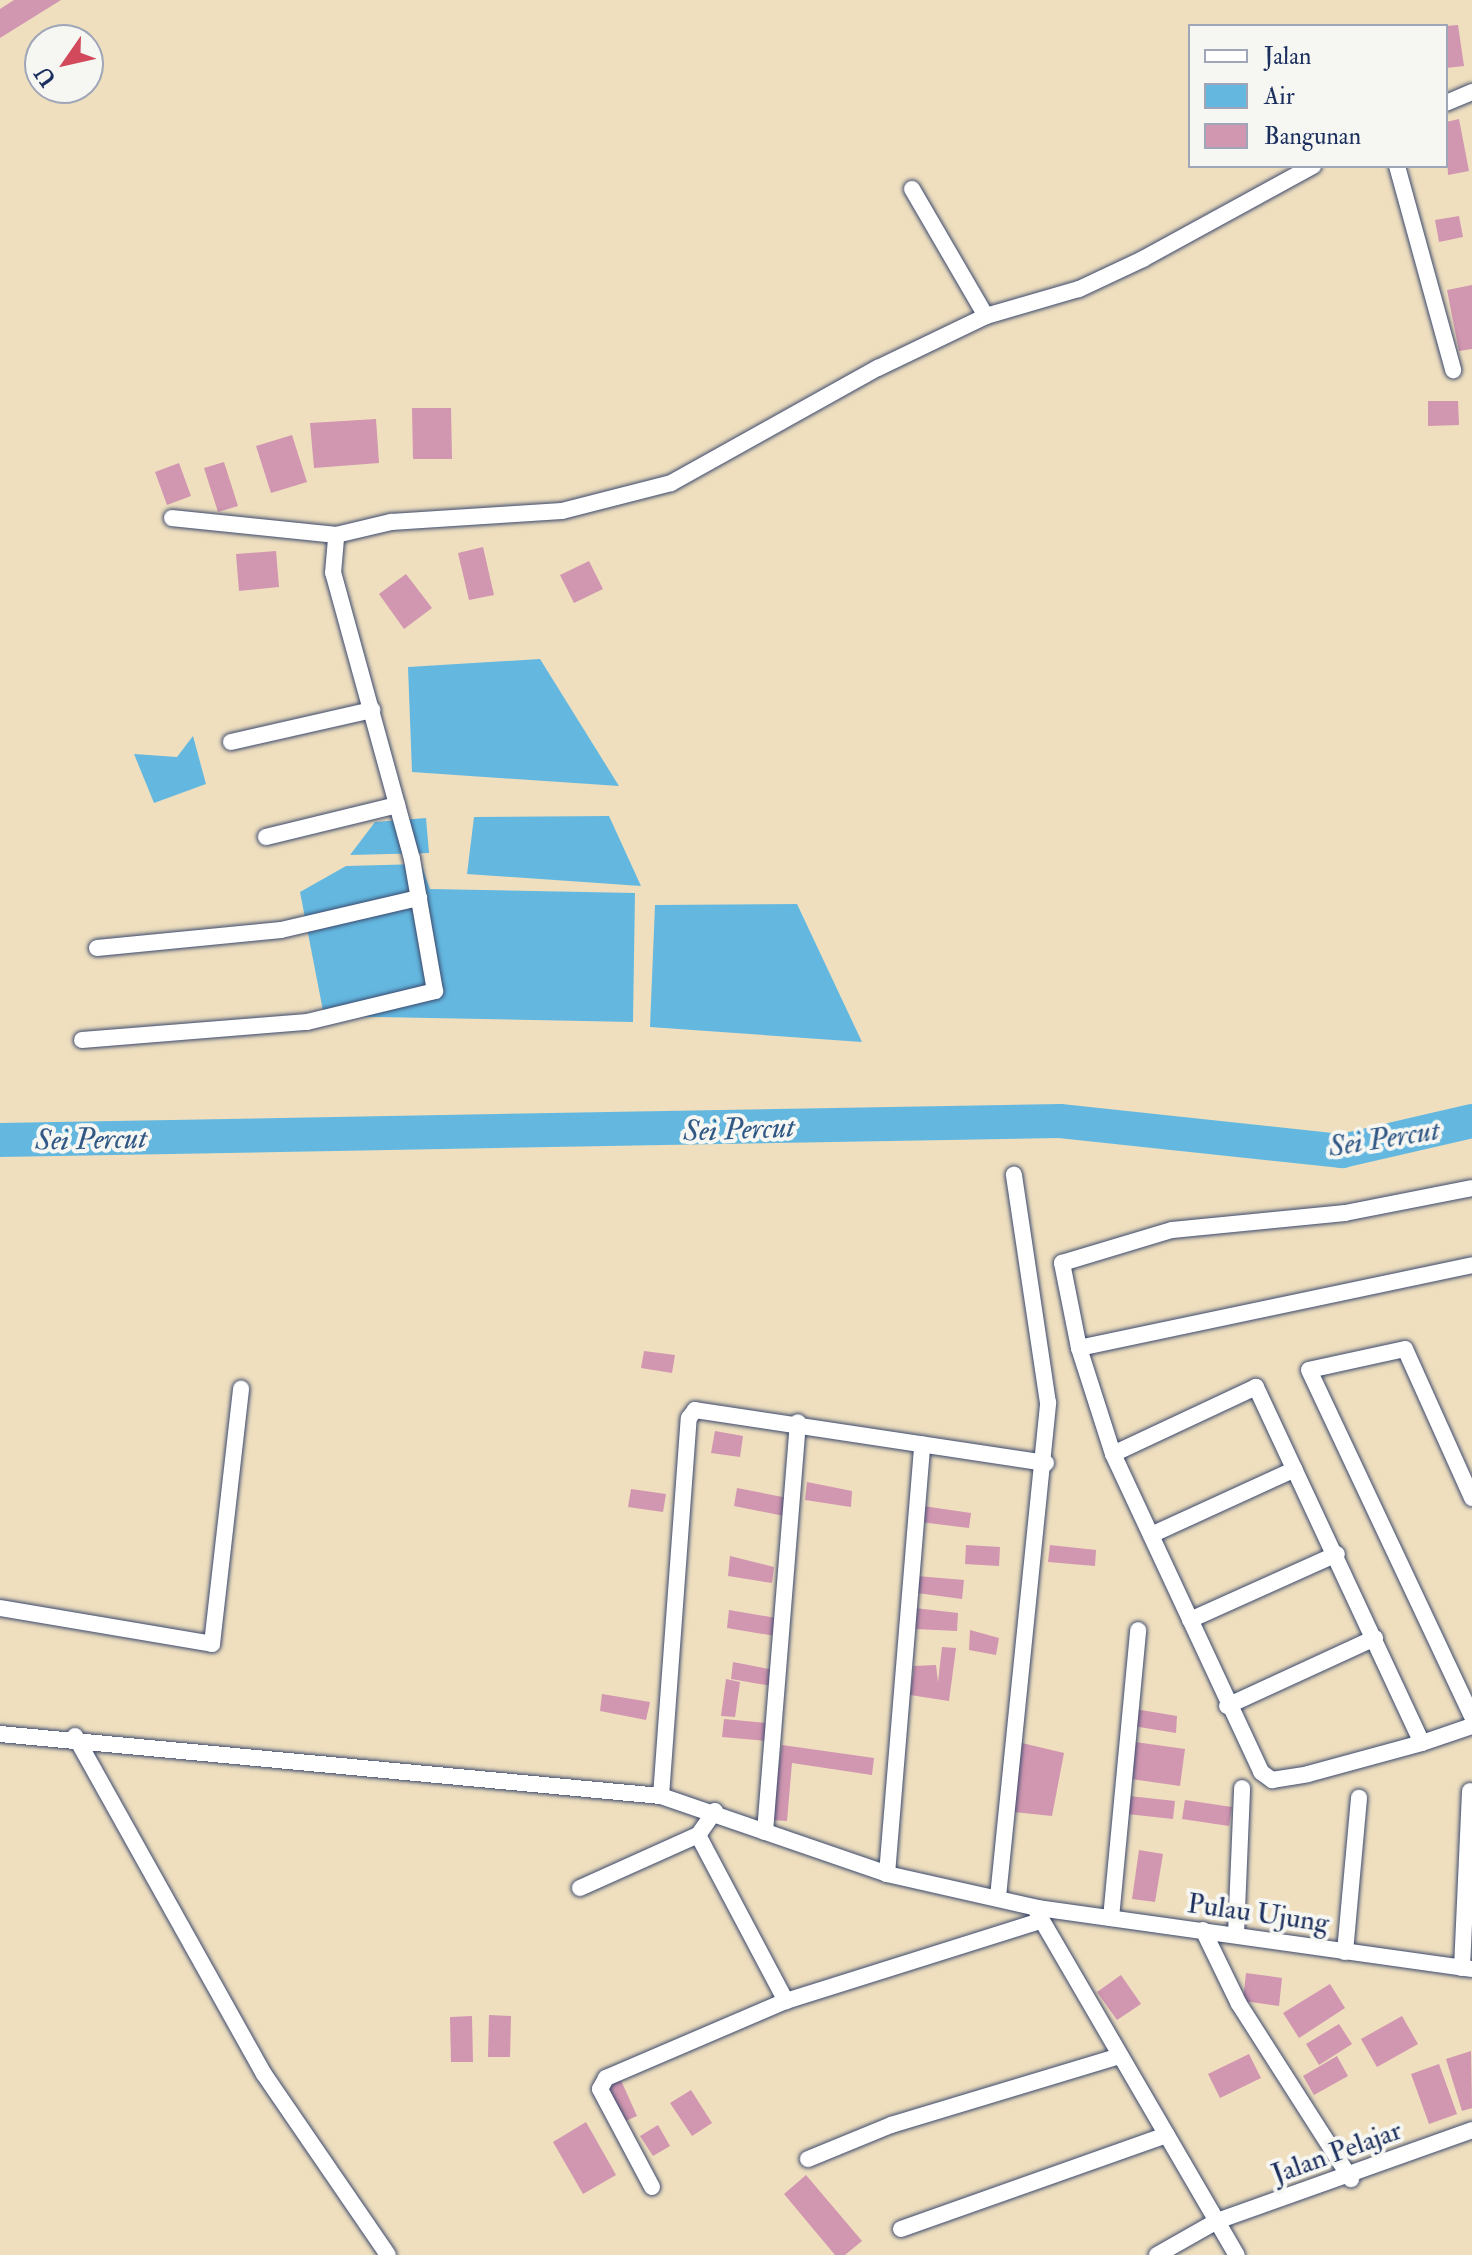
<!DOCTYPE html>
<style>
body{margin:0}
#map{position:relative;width:1472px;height:2255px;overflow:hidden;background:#efdfbf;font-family:"IM FELL Double Pica",serif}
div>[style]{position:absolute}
.water>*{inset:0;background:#64b8e0}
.river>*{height:34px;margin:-17px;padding:0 17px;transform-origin:17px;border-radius:17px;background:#64b8e0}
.building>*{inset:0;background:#d196b0}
.roads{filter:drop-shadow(0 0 2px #3b496d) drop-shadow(0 0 2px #3b496d)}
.street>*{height:16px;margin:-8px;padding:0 8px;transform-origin:8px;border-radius:8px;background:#fff}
span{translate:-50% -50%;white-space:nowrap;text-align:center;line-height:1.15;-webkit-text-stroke:8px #f6f6f2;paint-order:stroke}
.street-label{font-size:28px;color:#1b2f5e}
.water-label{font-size:30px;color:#315885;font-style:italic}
.legend{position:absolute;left:1188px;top:24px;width:260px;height:144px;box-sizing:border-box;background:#f6f6f2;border:2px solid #9ea6b7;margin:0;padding:10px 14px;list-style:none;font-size:24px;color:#1b2f5e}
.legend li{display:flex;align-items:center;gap:16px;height:40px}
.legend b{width:40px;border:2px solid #9ea6b7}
.north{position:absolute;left:24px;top:24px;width:80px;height:80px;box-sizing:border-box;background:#f6f6f2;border:2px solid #9ea6b7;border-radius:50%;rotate:236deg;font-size:22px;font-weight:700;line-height:32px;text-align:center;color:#1b2f5e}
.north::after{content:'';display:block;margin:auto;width:28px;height:36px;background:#d1495b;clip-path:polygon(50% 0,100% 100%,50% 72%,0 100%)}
</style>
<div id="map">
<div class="water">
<div style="clip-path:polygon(540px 659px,619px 786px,412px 772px,408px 667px)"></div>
<div style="clip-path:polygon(193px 736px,206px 784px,154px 803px,134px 754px,177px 757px)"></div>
<div style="clip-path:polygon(609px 816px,641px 886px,467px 874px,474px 817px)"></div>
<div style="clip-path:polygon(426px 818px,429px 853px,350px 855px,375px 822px)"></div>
<div style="clip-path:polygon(421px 864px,430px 889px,635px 893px,633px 1022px,324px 1016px,300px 892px,346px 866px)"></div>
<div style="clip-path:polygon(797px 904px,862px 1042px,650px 1027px,655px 905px)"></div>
</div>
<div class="river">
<div style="left:0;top:1140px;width:1060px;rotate:-1.03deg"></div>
<div style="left:1060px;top:1121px;width:284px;rotate:6.1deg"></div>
<div style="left:1342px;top:1151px;width:133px;rotate:-13deg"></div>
</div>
<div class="building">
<div style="clip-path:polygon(14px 0,61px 0,0 38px,0 9px)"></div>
<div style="clip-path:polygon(1458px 25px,1464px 66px,1446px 68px,1446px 26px)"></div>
<div style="clip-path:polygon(1459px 119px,1469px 171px,1448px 175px,1446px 122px)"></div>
<div style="clip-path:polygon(1459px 216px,1463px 237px,1439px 242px,1435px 220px)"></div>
<div style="clip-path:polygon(1472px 285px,1472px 349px,1459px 351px,1447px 290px)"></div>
<div style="clip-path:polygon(1428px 401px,1458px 401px,1459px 425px,1428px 426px)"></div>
<div style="clip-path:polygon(412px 408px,451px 408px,452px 459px,413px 459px)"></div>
<div style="clip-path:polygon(376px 419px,379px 463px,314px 468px,310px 423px)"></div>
<div style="clip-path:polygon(292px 435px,307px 482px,271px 493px,256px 446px)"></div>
<div style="clip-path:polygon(224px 462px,238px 506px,218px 512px,204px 468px)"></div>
<div style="clip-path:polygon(179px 463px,191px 496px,167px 505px,155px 472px)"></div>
<div style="clip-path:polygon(483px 547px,494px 595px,469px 600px,458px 553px)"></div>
<div style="clip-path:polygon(276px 551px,279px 587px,239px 591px,236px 554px)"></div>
<div style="clip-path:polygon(589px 561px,603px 589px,574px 603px,560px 575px)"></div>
<div style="clip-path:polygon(406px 574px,432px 608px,404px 629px,379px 594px)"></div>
<div style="clip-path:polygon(644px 1351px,675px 1355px,672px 1373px,641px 1368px)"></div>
<div style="clip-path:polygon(715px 1431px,743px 1436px,740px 1457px,711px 1453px)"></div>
<div style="clip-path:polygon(807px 1482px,852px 1491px,851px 1507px,805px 1500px)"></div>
<div style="clip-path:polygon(737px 1488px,788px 1498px,784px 1516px,734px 1506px)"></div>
<div style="clip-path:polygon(631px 1489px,666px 1494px,663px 1512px,628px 1507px)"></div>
<div style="clip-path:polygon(923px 1506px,971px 1513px,969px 1528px,920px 1522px)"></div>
<div style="clip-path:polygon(966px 1545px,1000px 1547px,999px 1566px,965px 1564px)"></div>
<div style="clip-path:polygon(1050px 1545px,1096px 1550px,1095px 1566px,1048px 1562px)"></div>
<div style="clip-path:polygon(730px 1556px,774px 1567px,772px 1583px,728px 1576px)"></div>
<div style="clip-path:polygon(917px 1576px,964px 1580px,962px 1599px,917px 1593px)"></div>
<div style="clip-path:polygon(915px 1608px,958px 1613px,957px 1631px,915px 1629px)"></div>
<div style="clip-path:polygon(729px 1610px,776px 1618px,775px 1636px,727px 1628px)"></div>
<div style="clip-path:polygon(970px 1630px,999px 1638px,996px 1655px,969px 1650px)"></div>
<div style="clip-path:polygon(942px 1647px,956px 1648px,949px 1701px,910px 1695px,914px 1666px,936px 1665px,938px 1682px)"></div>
<div style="clip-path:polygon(733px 1662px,774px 1670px,772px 1686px,731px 1679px)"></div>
<div style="clip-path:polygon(726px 1679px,740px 1682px,735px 1717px,721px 1716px)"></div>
<div style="clip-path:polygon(602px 1694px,650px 1702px,646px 1720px,600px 1711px)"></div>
<div style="clip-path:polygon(1135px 1709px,1177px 1716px,1176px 1733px,1133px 1726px)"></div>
<div style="clip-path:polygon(724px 1719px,767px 1723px,766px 1741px,722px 1737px)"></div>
<div style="clip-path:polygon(1135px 1742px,1185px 1749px,1180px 1786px,1131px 1779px)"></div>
<div style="clip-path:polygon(1022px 1743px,1064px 1753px,1052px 1816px,1013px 1812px)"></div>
<div style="clip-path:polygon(782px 1745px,874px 1758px,872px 1775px,792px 1763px,787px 1821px,770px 1820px)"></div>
<div style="clip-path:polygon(1129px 1796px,1175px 1801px,1173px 1819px,1127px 1814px)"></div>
<div style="clip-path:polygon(1185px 1800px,1232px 1807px,1229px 1826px,1182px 1819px)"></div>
<div style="clip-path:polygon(1139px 1850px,1163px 1854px,1155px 1902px,1132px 1899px)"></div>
<div style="clip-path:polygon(1246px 1973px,1282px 1978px,1279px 2006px,1243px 2001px)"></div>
<div style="clip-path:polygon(1121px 1975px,1141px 2004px,1117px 2020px,1097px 1992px)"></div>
<div style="clip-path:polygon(1330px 1984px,1345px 2008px,1299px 2038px,1283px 2013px)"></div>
<div style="clip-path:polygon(489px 2015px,511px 2016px,510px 2057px,488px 2057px)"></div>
<div style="clip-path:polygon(472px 2016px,473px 2062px,451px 2062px,450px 2017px)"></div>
<div style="clip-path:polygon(1402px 2016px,1418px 2044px,1377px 2067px,1361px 2039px)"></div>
<div style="clip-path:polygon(1339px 2024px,1352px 2044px,1319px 2065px,1306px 2044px)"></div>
<div style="clip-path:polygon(1471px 2051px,1472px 2108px,1462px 2111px,1446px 2059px)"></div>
<div style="clip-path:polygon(1249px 2054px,1261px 2078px,1220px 2098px,1208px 2074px)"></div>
<div style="clip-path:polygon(1337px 2056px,1348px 2076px,1314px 2095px,1303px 2076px)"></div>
<div style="clip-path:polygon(1439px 2064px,1457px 2114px,1429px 2124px,1411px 2074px)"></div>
<div style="clip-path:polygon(619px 2076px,637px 2116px,621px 2123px,604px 2083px)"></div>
<div style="clip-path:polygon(691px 2090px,712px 2123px,692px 2136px,670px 2103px)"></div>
<div style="clip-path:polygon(586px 2122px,616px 2175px,583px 2194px,553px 2142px)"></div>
<div style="clip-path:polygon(658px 2125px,670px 2146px,653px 2156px,640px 2136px)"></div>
<div style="clip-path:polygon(806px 2175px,862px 2241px,845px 2255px,835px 2255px,784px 2194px)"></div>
</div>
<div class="roads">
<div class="street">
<div style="left:1446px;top:103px;width:28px;rotate:-23deg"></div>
<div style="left:1397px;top:166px;width:212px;rotate:74.6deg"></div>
<div style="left:912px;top:189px;width:147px;rotate:59.8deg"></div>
<div style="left:172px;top:518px;width:165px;rotate:5.9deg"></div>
<div style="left:231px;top:742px;width:145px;rotate:-12.8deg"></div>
<div style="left:266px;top:837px;width:135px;rotate:-13.7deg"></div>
<div style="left:97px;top:948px;width:185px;rotate:-5.6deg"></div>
<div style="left:281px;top:930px;width:142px;rotate:-13.1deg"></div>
<div style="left:82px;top:1040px;width:226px;rotate:-4.6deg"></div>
<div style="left:307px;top:1022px;width:132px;rotate:-13.6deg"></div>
<div style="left:435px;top:991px;width:134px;rotate:-99.9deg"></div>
<div style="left:412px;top:859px;width:297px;rotate:-105.4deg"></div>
<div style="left:333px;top:573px;width:38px;rotate:-85deg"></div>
<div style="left:336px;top:535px;width:57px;rotate:-13.3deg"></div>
<div style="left:391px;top:522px;width:171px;rotate:-3.7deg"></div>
<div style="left:562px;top:511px;width:113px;rotate:-14.4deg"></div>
<div style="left:671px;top:483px;width:237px;rotate:-29.1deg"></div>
<div style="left:878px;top:368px;width:120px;rotate:-25.7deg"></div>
<div style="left:986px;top:316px;width:97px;rotate:-16.2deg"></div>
<div style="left:1079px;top:289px;width:71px;rotate:-25.1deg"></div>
<div style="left:1143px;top:259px;width:194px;rotate:-28.7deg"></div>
<div style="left:1079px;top:1348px;width:402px;rotate:-11.9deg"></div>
<div style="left:1113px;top:1454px;width:111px;rotate:-107.8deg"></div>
<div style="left:1079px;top:1348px;width:87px;rotate:-101.3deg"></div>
<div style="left:1062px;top:1263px;width:115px;rotate:-16.7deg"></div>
<div style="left:1172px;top:1230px;width:174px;rotate:-5.6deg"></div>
<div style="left:1345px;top:1213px;width:129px;rotate:-11.1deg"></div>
<div style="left:1472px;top:1498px;width:163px;rotate:-114.2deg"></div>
<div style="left:1405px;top:1349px;width:98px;rotate:167.7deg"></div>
<div style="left:1309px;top:1370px;width:382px;rotate:64.8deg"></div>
<div style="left:1151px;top:1535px;width:158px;rotate:-24.6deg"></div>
<div style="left:0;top:1608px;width:215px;rotate:9.6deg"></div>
<div style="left:212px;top:1644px;width:257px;rotate:-83.5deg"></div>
<div style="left:1190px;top:1620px;width:161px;rotate:-24.2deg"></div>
<div style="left:1227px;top:1706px;width:163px;rotate:-24.7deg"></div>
<div style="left:0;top:1734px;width:664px;rotate:5.36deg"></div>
<div style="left:661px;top:1796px;width:239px;rotate:19deg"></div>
<div style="left:887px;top:1874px;width:155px;rotate:12.7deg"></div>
<div style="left:1038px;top:1908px;width:438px;rotate:8deg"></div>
<div style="left:75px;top:1736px;width:387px;rotate:60.8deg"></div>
<div style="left:264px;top:2074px;width:219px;rotate:55.6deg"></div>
<div style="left:1422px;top:1743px;width:393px;rotate:-115deg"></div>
<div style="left:1256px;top:1387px;width:158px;rotate:154.9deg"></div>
<div style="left:1113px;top:1454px;width:351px;rotate:65deg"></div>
<div style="left:1261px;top:1772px;width:14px;rotate:36deg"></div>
<div style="left:1272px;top:1780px;width:36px;rotate:-9deg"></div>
<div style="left:1308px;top:1774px;width:118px;rotate:-15.2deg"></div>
<div style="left:1422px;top:1743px;width:53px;rotate:-18.8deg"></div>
<div style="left:661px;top:1796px;width:379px;rotate:-85.8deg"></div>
<div style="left:689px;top:1418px;width:10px;rotate:-53deg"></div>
<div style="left:695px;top:1410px;width:355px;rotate:8.6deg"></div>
<div style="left:715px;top:1811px;width:29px;rotate:125deg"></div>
<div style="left:698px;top:1835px;width:188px;rotate:62.1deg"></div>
<div style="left:765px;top:1832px;width:411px;rotate:-85.4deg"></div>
<div style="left:887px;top:1874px;width:431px;rotate:-85.3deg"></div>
<div style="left:580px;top:1888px;width:129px;rotate:-24.2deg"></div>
<div style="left:998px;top:1897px;width:497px;rotate:-84.2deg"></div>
<div style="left:1048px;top:1403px;width:231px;rotate:-98.5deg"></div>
<div style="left:1037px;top:1912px;width:397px;rotate:59.8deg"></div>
<div style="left:1111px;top:1918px;width:289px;rotate:-84.6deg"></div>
<div style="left:1203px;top:1930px;width:82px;rotate:64.1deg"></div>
<div style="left:1239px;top:2004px;width:208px;rotate:57.4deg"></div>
<div style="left:1236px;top:1934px;width:146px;rotate:-87.6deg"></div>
<div style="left:1345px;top:1952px;width:155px;rotate:-84.8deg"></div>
<div style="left:1462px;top:1968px;width:177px;rotate:-87.4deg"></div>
<div style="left:808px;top:2159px;width:90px;rotate:-22.3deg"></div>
<div style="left:891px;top:2125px;width:235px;rotate:-16.8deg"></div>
<div style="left:652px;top:2187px;width:111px;rotate:-118deg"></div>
<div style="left:600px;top:2089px;width:13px;rotate:-61deg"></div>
<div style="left:606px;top:2078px;width:196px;rotate:-23.2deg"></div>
<div style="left:786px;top:2001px;width:263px;rotate:-17.5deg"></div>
<div style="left:901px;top:2229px;width:282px;rotate:-19.5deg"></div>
<div style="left:1157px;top:2255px;width:69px;rotate:-29.5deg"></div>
<div style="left:1217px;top:2221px;width:271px;rotate:-19.6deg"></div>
</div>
</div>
<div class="street-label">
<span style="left:1258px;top:1914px;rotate:8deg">Pulau Ujung</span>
<span style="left:1337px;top:2153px;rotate:-20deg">Jalan Pelajar</span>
</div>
<div class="water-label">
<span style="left:739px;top:1130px;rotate:-2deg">Sei Percut</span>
<span style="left:1384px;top:1139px;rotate:-9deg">Sei Percut</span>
<span style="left:91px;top:1140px;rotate:-1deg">Sei Percut</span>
</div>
<ul class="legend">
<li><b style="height:10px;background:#fff"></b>Jalan</li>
<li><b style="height:22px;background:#64b8e0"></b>Air</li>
<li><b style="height:22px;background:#d196b0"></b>Bangunan</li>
</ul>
<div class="north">U</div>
</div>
